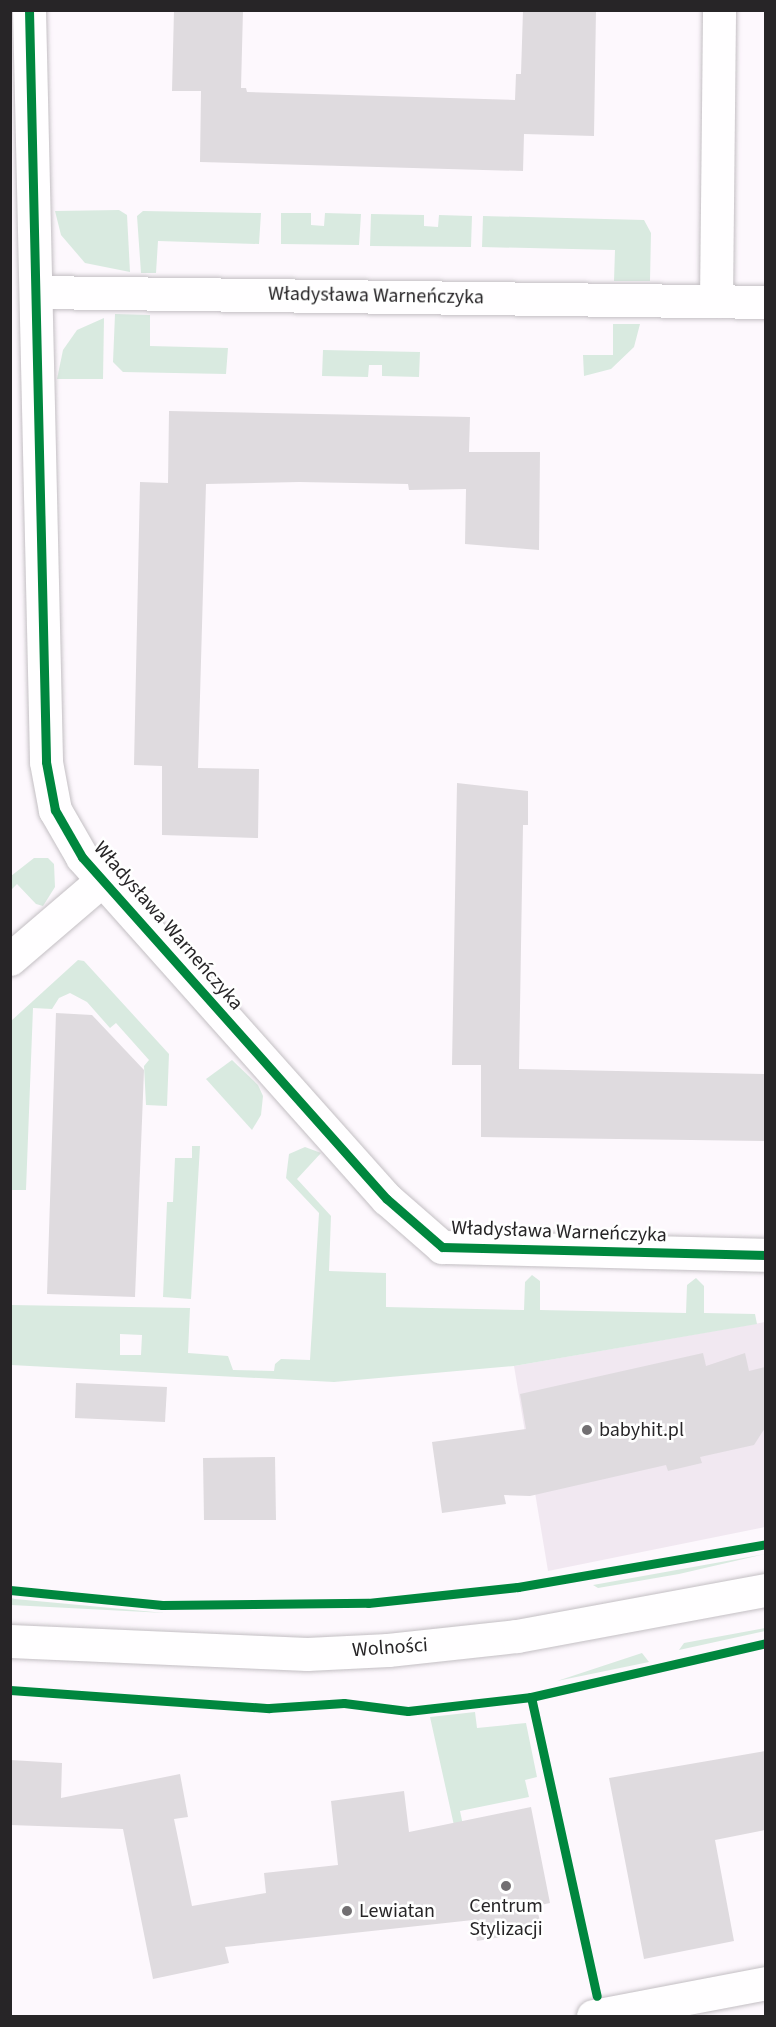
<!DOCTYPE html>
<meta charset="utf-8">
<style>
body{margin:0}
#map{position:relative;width:776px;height:2027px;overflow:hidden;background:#fdf8fd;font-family:"Source Sans 3",sans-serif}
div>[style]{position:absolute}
.built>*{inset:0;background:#f1e8f1}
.green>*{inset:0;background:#d9eae0}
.building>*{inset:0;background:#dfdbdf}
.roads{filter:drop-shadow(0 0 2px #c3bfc3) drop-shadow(0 0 2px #c3bfc3)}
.minor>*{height:33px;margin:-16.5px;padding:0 16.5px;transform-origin:16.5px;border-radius:16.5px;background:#fffeff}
.secondary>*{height:33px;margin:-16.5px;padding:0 16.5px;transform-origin:16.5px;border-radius:16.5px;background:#fffeff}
.cycleway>*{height:9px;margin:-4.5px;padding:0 4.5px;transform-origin:4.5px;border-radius:4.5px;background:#00873e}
.dots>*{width:16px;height:16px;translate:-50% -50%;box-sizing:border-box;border:3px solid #fff;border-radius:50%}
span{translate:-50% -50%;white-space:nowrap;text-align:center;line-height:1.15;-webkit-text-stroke:5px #fff;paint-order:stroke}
.street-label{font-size:20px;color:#272527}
.poi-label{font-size:20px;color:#272527}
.left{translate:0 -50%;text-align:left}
.frame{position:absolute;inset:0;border:12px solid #272527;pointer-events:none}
</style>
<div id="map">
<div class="built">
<div style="clip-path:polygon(765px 1322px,765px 1527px,548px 1571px,514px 1366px)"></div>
</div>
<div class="green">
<div style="clip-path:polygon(119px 210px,127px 215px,130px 272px,85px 263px,61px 235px,55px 211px)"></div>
<div style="clip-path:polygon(143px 211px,261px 213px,259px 244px,158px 241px,156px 273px,141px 273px,137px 216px)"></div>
<div style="clip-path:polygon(281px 213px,311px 213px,311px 225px,324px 226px,325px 213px,361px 214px,359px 245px,281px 244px)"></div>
<div style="clip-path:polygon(371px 214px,424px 215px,424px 226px,438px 227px,439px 215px,472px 216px,471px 247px,370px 246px)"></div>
<div style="clip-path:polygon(483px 216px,644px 220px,651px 233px,650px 281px,614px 281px,615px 250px,482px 247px)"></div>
<div style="clip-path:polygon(115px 314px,150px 315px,150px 346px,228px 348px,226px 374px,123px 372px,113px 362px)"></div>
<div style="clip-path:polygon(104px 318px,103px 379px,57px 379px,63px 350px,77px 330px)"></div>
<div style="clip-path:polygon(613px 324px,640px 324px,634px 347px,611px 369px,584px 376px,583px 355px,613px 355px)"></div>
<div style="clip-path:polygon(323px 350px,420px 352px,419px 377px,382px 376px,382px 365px,369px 365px,368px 377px,322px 376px)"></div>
<div style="clip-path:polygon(34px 858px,48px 858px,54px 864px,55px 887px,43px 906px,36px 904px,17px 884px,11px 890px,11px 876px)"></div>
<div style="clip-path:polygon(78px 960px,84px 961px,169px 1054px,167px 1106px,146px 1105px,144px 1066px,149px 1060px,116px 1023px,110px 1028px,87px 1002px,70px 993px,59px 998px,52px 1009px,33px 1008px,26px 1190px,11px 1190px,11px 1021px)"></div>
<div style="clip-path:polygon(232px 1060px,258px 1085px,263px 1096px,261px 1115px,252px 1130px,206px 1079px)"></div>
<div style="clip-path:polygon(192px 1146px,200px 1146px,191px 1299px,163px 1297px,167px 1202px,173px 1202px,175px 1158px,192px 1158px)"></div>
<div style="clip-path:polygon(evenodd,305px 1147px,321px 1153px,297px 1179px,331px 1216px,329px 1271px,386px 1273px,386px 1307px,524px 1310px,525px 1282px,532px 1275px,540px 1281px,540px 1310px,686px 1313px,687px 1285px,696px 1278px,704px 1286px,704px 1313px,755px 1314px,757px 1324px,514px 1366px,334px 1382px,11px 1365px,11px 1305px,190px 1308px,188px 1353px,228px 1356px,233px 1370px,274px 1371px,275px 1364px,281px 1359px,310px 1360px,319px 1213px,286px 1178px,289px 1154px,305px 1147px,120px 1334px,142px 1335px,141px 1355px,120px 1355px,120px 1334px)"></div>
<div style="clip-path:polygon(765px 1554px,679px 1574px,598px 1588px,593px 1585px)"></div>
<div style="clip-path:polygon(11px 1598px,15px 1599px,165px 1613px,11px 1605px)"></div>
<div style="clip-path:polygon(765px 1628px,765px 1631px,679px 1650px,684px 1643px)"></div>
<div style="clip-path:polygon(642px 1653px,649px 1662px,557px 1681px)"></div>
<div style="clip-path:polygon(475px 1712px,477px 1728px,526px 1723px,537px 1777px,525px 1780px,529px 1797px,460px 1811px,468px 1849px,459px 1848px,430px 1717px)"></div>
</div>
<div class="building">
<div style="clip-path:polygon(174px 10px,243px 10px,241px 88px,246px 88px,247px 92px,515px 100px,516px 74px,521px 74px,523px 10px,596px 10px,594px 136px,524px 134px,523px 171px,200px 162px,201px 91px,172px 91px)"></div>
<div style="clip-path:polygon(169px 411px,470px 417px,469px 452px,540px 452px,539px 550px,465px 544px,466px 489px,409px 490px,408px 484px,299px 482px,206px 484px,198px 768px,259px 769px,258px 838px,162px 835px,162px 766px,134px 765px,140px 482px,168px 483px)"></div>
<div style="clip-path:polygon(457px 783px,528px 791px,528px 825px,523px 825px,519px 1069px,765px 1074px,765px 1141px,481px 1137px,481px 1065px,452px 1065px)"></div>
<div style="clip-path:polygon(56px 1013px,92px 1015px,144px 1070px,135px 1297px,47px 1294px)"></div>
<div style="clip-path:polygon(703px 1353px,706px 1366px,745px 1353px,749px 1371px,765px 1367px,765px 1428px,754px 1445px,700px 1457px,702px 1463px,668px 1471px,666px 1465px,530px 1496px,504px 1495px,506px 1504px,442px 1513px,432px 1442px,526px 1429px,520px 1394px)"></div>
<div style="clip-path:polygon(76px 1383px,167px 1387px,165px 1422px,75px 1418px)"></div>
<div style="clip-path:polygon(275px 1457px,276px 1520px,204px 1520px,203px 1458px)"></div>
<div style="clip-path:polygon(765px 1751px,765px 1830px,715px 1840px,734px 1941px,644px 1959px,609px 1778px)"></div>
<div style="clip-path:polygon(10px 1760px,62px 1763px,61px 1798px,180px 1774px,188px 1817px,174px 1819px,192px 1906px,266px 1893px,264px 1873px,338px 1865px,331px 1801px,404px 1791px,409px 1832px,531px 1807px,550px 1903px,536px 1906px,542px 1928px,507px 1936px,477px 1941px,473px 1920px,225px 1947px,229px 1963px,153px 1979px,123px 1829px,10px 1825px)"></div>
</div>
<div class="roads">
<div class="minor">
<div style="left:29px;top:10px;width:752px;rotate:88.7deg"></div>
<div style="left:46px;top:762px;width:49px;rotate:79.4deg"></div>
<div style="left:55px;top:810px;width:54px;rotate:60.1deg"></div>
<div style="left:82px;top:857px;width:458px;rotate:48.3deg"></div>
<div style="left:387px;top:1199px;width:73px;rotate:41.1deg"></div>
<div style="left:442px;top:1247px;width:324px;rotate:1.4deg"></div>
<div style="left:36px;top:292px;width:730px;rotate:0.78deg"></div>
<div style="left:716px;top:301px;width:291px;rotate:-89.4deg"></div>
<div style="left:10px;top:959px;width:120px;rotate:-40.6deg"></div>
<div style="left:593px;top:2016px;width:176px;rotate:-10.8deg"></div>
</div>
<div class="secondary">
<div style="left:10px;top:1641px;width:297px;rotate:2.5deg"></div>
<div style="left:307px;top:1654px;width:81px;rotate:-2.8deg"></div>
<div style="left:388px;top:1650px;width:130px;rotate:-6.2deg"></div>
<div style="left:517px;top:1636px;width:253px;rotate:-10.5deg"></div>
</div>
</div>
<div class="cycleway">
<div style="left:29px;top:10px;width:752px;rotate:88.7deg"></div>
<div style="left:46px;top:762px;width:49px;rotate:79.4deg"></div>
<div style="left:55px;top:810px;width:54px;rotate:60.1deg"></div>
<div style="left:82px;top:857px;width:458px;rotate:48.3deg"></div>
<div style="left:387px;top:1199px;width:73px;rotate:41.1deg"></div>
<div style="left:442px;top:1247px;width:324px;rotate:1.4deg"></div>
<div style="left:10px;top:1590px;width:153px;rotate:5.6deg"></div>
<div style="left:162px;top:1605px;width:206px;rotate:-0.6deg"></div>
<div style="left:368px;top:1603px;width:151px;rotate:-6.1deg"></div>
<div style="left:518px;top:1587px;width:252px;rotate:-9.8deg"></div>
<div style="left:10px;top:1690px;width:260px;rotate:4deg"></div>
<div style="left:269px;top:1708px;width:75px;rotate:-3.8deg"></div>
<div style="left:344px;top:1703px;width:64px;rotate:7.1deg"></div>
<div style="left:408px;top:1711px;width:124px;rotate:-6.5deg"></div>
<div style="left:531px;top:1697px;width:241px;rotate:-12.9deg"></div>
<div style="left:531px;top:1697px;width:306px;rotate:77.6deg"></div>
</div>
<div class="dots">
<div style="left:587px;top:1430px;background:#726f72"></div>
<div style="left:506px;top:1886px;background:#726f72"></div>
<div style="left:347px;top:1911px;background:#726f72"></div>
</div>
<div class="street-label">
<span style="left:376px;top:296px;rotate:1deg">Władysława Warneńczyka</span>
<span style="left:168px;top:926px;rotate:49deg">Władysława Warneńczyka</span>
<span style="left:559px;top:1232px;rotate:2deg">Władysława Warneńczyka</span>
<span style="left:390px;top:1648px;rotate:-4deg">Wolności</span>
</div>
<div class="poi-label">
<span class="left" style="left:599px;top:1430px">babyhit.pl</span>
<span style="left:506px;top:1918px">Centrum<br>Stylizacji</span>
<span class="left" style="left:359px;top:1911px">Lewiatan</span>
</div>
<div class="frame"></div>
</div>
